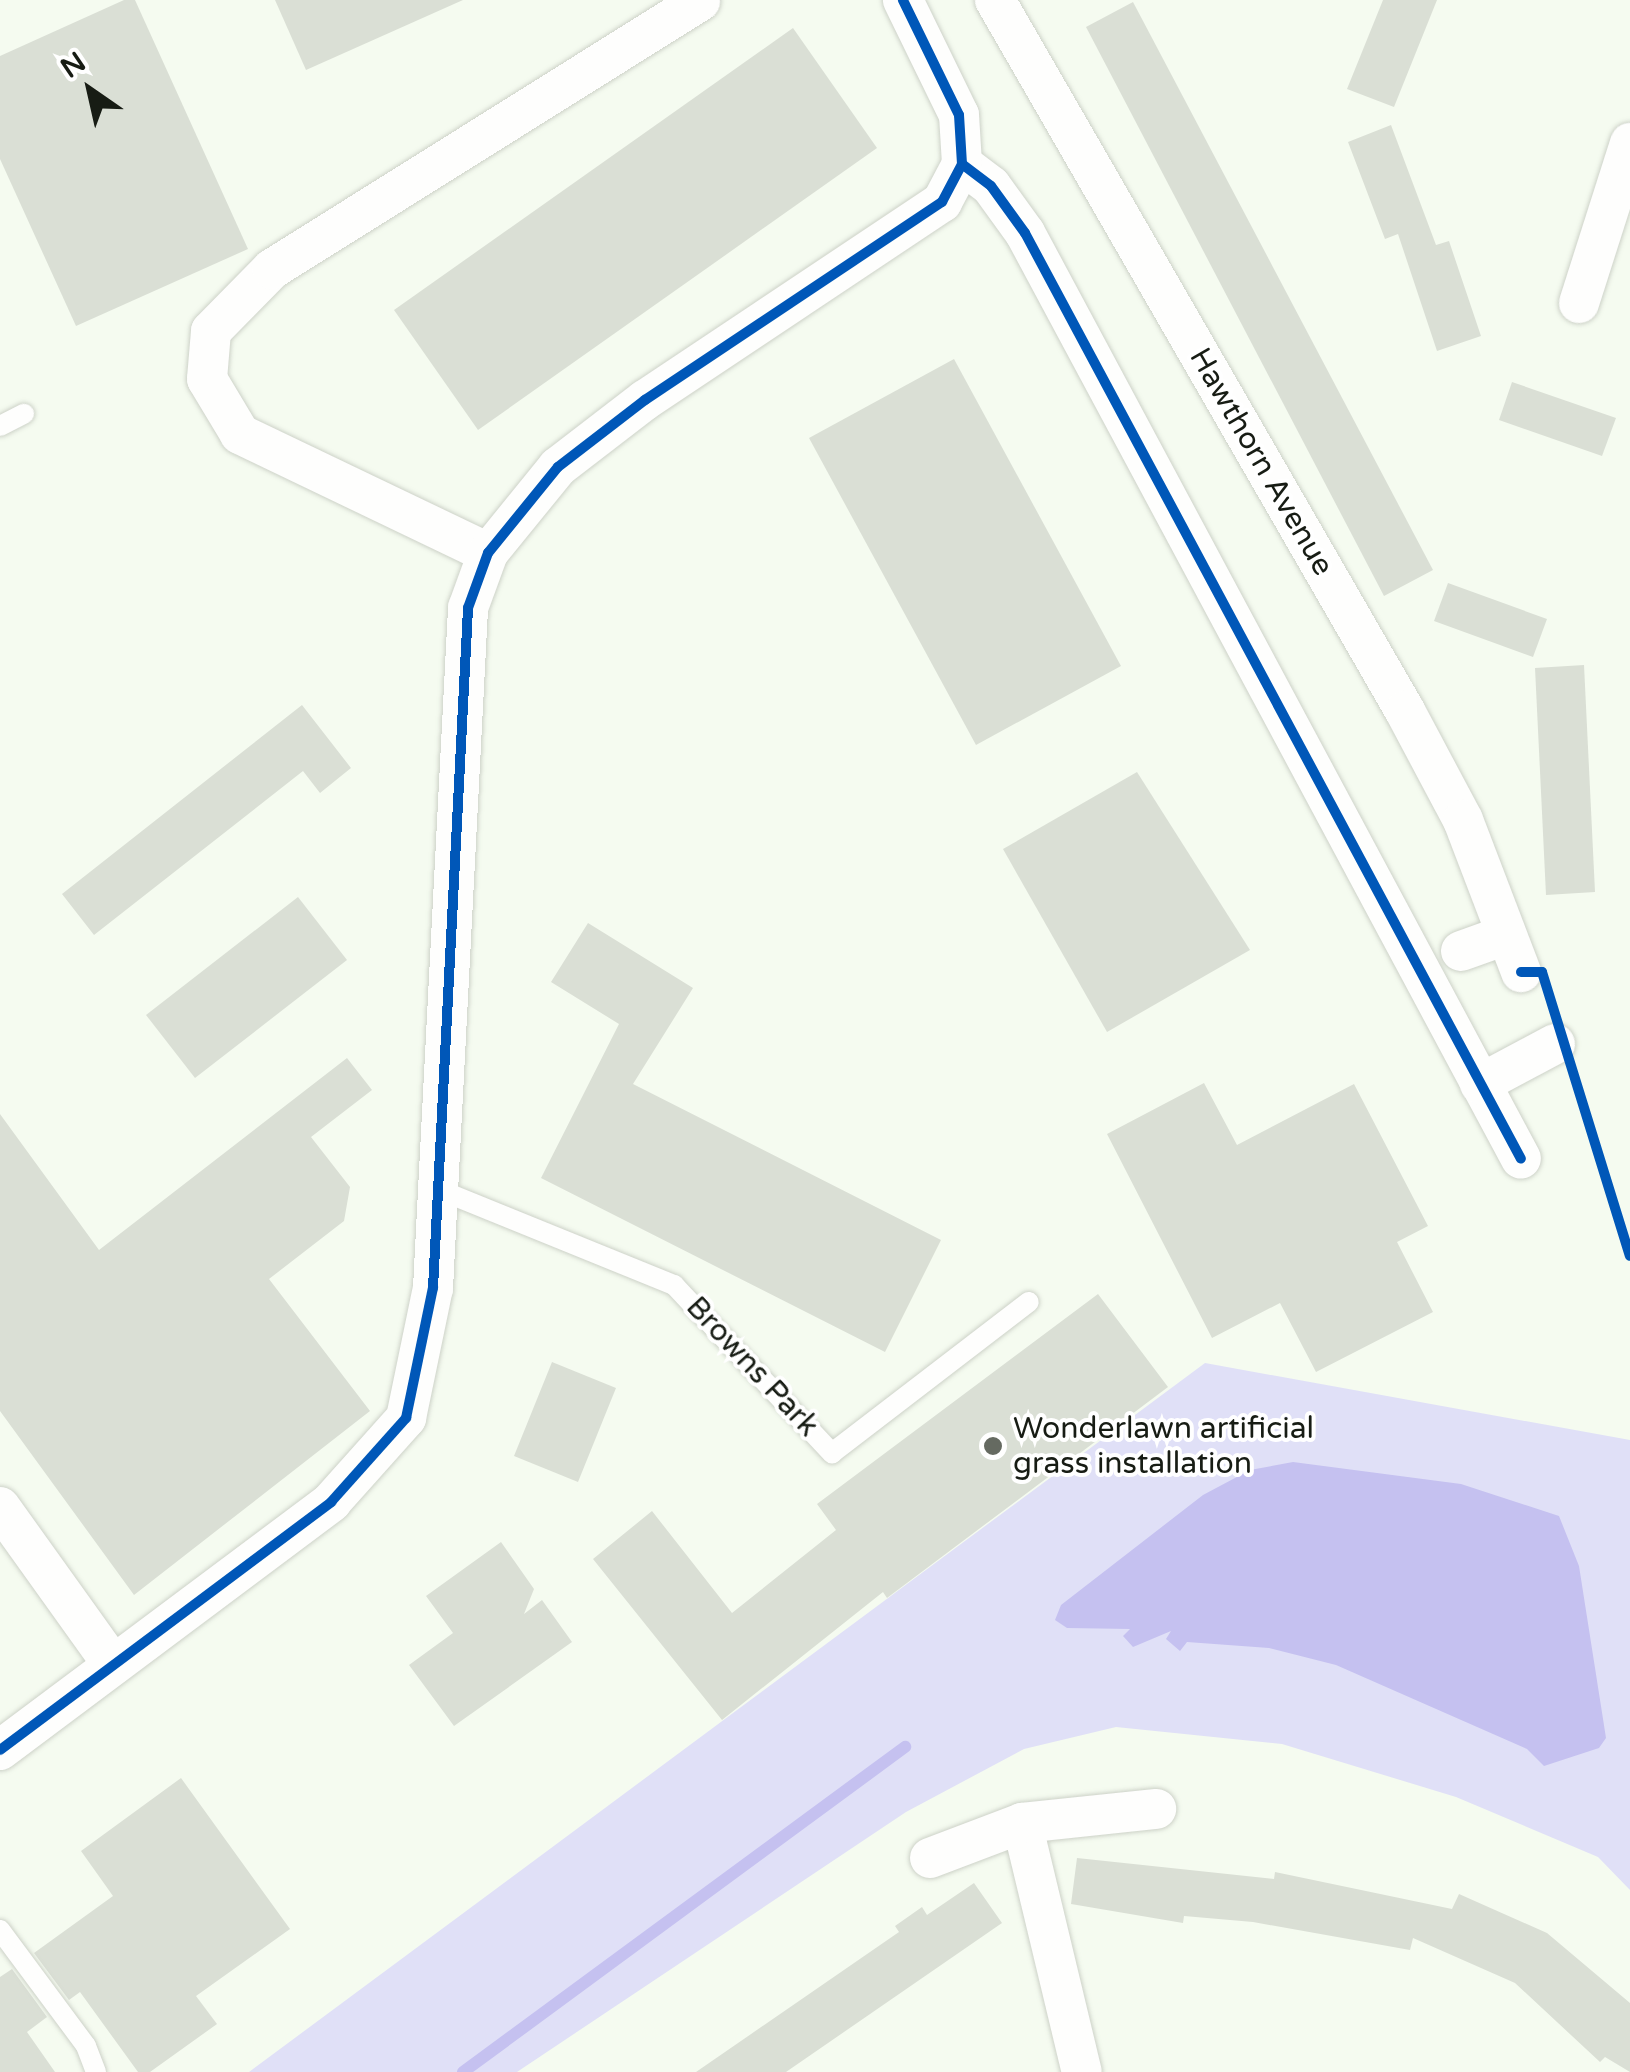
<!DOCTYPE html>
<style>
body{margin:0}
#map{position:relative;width:1630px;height:2072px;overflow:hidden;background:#f5fbf0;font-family:"Varela Round",sans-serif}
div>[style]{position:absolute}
.green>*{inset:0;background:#e0e0f7}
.water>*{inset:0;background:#c5c1f0}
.stream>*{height:12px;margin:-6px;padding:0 6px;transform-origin:6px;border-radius:6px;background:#c5c1f0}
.building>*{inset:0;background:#dadfd5}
.roads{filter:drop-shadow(0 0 2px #cdd2c8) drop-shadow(0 0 2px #cdd2c8)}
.service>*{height:20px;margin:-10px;padding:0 10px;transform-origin:10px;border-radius:10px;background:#fefefd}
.minor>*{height:40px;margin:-20px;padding:0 20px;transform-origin:20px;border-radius:20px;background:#fefefd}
.cycleway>*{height:10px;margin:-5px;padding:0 5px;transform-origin:5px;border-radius:5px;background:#0057b8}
.dots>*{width:28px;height:28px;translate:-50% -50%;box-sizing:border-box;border:5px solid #fff;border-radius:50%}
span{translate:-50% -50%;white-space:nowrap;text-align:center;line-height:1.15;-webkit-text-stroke:8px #fff;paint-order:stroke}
.street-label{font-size:30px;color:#171c14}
.poi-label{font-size:30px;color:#171c14}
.left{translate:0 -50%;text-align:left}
.north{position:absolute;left:40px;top:40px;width:100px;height:100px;-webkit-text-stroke:8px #fff;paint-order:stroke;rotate:326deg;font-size:28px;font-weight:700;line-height:40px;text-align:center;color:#171c14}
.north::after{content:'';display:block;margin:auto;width:35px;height:45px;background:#171c14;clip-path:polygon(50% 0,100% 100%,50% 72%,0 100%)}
</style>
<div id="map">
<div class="green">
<div style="clip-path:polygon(1205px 1363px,1630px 1440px,1630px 1890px,1598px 1857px,1456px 1797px,1282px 1744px,1116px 1727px,1024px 1749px,906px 1812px,517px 2072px,249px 2072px)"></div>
</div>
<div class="water">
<div style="clip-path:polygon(1293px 1462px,1461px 1484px,1559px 1516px,1579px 1566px,1606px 1738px,1599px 1748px,1544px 1766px,1527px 1749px,1336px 1665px,1269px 1648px,1187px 1642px,1180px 1651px,1166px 1639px,1171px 1631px,1133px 1647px,1123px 1636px,1130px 1629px,1067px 1628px,1055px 1620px,1061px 1605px,1203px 1495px,1250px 1470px)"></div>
</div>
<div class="stream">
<div style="left:463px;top:2072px;width:549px;rotate:-36.33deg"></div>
</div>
<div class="building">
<div style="clip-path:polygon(124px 0,135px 0,248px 249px,76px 326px,0 159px,0 56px)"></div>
<div style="clip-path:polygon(275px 0,463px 0,306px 70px)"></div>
<div style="clip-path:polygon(1383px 0,1437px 0,1394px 107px,1347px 89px)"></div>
<div style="clip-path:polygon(1133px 2px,1433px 570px,1384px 596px,1086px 27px)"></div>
<div style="clip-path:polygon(793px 28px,877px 148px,478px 430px,394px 310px)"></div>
<div style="clip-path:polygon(1391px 125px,1436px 245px,1449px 241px,1481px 336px,1437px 351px,1398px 234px,1385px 239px,1348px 142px)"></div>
<div style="clip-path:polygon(954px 359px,1121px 666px,976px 745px,809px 438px)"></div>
<div style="clip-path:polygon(1512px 382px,1616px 418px,1602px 456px,1499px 420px)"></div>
<div style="clip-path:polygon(1448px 583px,1547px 619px,1533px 657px,1434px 621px)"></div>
<div style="clip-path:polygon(1584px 665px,1595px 892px,1546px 895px,1535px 668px)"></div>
<div style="clip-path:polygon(302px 705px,351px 768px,320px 793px,303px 771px,94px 935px,62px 894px)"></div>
<div style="clip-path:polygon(1137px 772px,1250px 950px,1107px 1032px,1003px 849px)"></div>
<div style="clip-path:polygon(298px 897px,347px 960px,195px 1078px,146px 1015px)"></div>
<div style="clip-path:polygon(588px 923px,693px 988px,633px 1084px,941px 1240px,885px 1352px,541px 1178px,619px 1024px,551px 982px)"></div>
<div style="clip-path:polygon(347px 1058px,372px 1090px,311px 1137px,350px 1187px,344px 1221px,269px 1279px,370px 1411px,134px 1595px,0 1411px,0 1114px,99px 1250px)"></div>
<div style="clip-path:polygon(1204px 1083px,1237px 1145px,1354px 1084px,1428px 1226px,1397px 1242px,1433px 1312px,1316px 1372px,1280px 1303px,1212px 1338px,1107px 1134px)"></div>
<div style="clip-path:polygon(1098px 1294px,1168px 1387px,887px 1598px,883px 1592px,722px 1720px,593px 1559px,652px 1511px,732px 1613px,836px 1530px,817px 1504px)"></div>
<div style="clip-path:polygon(552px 1362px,616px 1388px,578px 1482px,514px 1456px)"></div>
<div style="clip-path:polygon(501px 1542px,534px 1589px,524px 1614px,542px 1600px,572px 1642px,454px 1726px,409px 1665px,453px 1633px,426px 1596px)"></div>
<div style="clip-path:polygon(181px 1778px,290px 1929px,196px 1996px,217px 2024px,150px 2072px,138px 2072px,80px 1992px,69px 2000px,34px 1953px,113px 1896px,81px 1851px)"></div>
<div style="clip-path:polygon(1077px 1858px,1274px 1879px,1275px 1872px,1452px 1909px,1459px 1894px,1547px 1933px,1630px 2003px,1630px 2072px,1605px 2057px,1600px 2062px,1515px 1983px,1413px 1938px,1410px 1950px,1253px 1922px,1184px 1916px,1183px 1923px,1071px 1904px)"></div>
<div style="clip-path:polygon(974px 1883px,1002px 1923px,786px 2072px,696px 2072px,899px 1932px,895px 1926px,922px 1907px,927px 1915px)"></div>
<div style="clip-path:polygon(12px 1969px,47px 2017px,27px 2032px,55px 2072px,0 2072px,0 1977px)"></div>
</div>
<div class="roads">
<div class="service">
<div style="left:0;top:426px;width:27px;rotate:-27deg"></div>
<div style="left:440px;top:1190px;width:253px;rotate:22.1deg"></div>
<div style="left:674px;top:1285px;width:231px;rotate:46.8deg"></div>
<div style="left:832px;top:1453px;width:248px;rotate:-37.5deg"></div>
<div style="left:0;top:1930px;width:144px;rotate:53.4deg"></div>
<div style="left:86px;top:2046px;width:28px;rotate:69deg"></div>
</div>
<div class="minor">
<div style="left:995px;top:0;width:821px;rotate:60.03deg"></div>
<div style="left:1405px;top:711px;width:123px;rotate:62deg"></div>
<div style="left:1463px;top:820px;width:163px;rotate:69.1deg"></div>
<div style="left:962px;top:164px;width:36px;rotate:37deg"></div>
<div style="left:991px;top:186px;width:58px;rotate:54.1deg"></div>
<div style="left:1025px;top:233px;width:1050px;rotate:61.82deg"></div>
<div style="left:1579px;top:303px;width:168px;rotate:-72.3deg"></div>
<div style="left:488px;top:553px;width:275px;rotate:-154.4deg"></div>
<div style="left:240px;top:434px;width:64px;rotate:-121deg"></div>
<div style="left:207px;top:379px;width:48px;rotate:-85.2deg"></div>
<div style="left:211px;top:331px;width:87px;rotate:-45.5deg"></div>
<div style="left:272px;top:269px;width:505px;rotate:-32.05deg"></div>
<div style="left:1461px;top:951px;width:48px;rotate:-19.6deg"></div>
<div style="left:1480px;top:1084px;width:85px;rotate:-28.1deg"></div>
<div style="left:0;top:1507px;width:194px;rotate:54.4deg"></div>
<div style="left:0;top:1750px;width:414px;rotate:-36.8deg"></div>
<div style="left:331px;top:1502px;width:113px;rotate:-48.2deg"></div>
<div style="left:406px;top:1418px;width:133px;rotate:-78.3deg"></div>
<div style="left:433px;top:1288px;width:681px;rotate:-87.05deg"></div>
<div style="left:468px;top:608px;width:59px;rotate:-70deg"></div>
<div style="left:488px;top:553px;width:111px;rotate:-50.9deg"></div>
<div style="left:558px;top:467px;width:110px;rotate:-37.6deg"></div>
<div style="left:645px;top:400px;width:357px;rotate:-33.7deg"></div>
<div style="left:942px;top:202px;width:43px;rotate:-62.2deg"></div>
<div style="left:962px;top:164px;width:49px;rotate:-93.5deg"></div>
<div style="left:959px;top:115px;width:128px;rotate:-116deg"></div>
<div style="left:1022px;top:1823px;width:256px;rotate:76.5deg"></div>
<div style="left:930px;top:1858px;width:98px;rotate:-20.8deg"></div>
<div style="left:1022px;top:1823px;width:135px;rotate:-6deg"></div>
</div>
</div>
<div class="cycleway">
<div style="left:962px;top:164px;width:36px;rotate:37deg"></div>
<div style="left:991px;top:186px;width:58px;rotate:54.1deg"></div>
<div style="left:1025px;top:233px;width:1050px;rotate:61.82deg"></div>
<div style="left:1521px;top:972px;width:21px"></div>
<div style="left:1542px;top:972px;width:297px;rotate:72.8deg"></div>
<div style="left:0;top:1750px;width:414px;rotate:-36.8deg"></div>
<div style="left:331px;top:1502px;width:113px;rotate:-48.2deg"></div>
<div style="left:406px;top:1418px;width:133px;rotate:-78.3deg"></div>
<div style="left:433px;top:1288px;width:681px;rotate:-87.05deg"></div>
<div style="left:468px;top:608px;width:59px;rotate:-70deg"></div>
<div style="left:488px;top:553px;width:111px;rotate:-50.9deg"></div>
<div style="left:558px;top:467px;width:110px;rotate:-37.6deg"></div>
<div style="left:645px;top:400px;width:357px;rotate:-33.7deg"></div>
<div style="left:942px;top:202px;width:43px;rotate:-62.2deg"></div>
<div style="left:962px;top:164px;width:49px;rotate:-93.5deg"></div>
<div style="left:959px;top:115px;width:128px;rotate:-116deg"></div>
</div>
<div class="dots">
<div style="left:993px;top:1446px;background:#656a61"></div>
</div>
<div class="street-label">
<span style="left:1261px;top:462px;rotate:60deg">Hawthorn Avenue</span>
<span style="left:752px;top:1367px;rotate:47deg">Browns Park</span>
</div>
<div class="poi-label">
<span class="left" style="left:1013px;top:1446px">Wonderlawn artificial<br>grass installation</span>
</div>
<div class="north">N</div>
</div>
